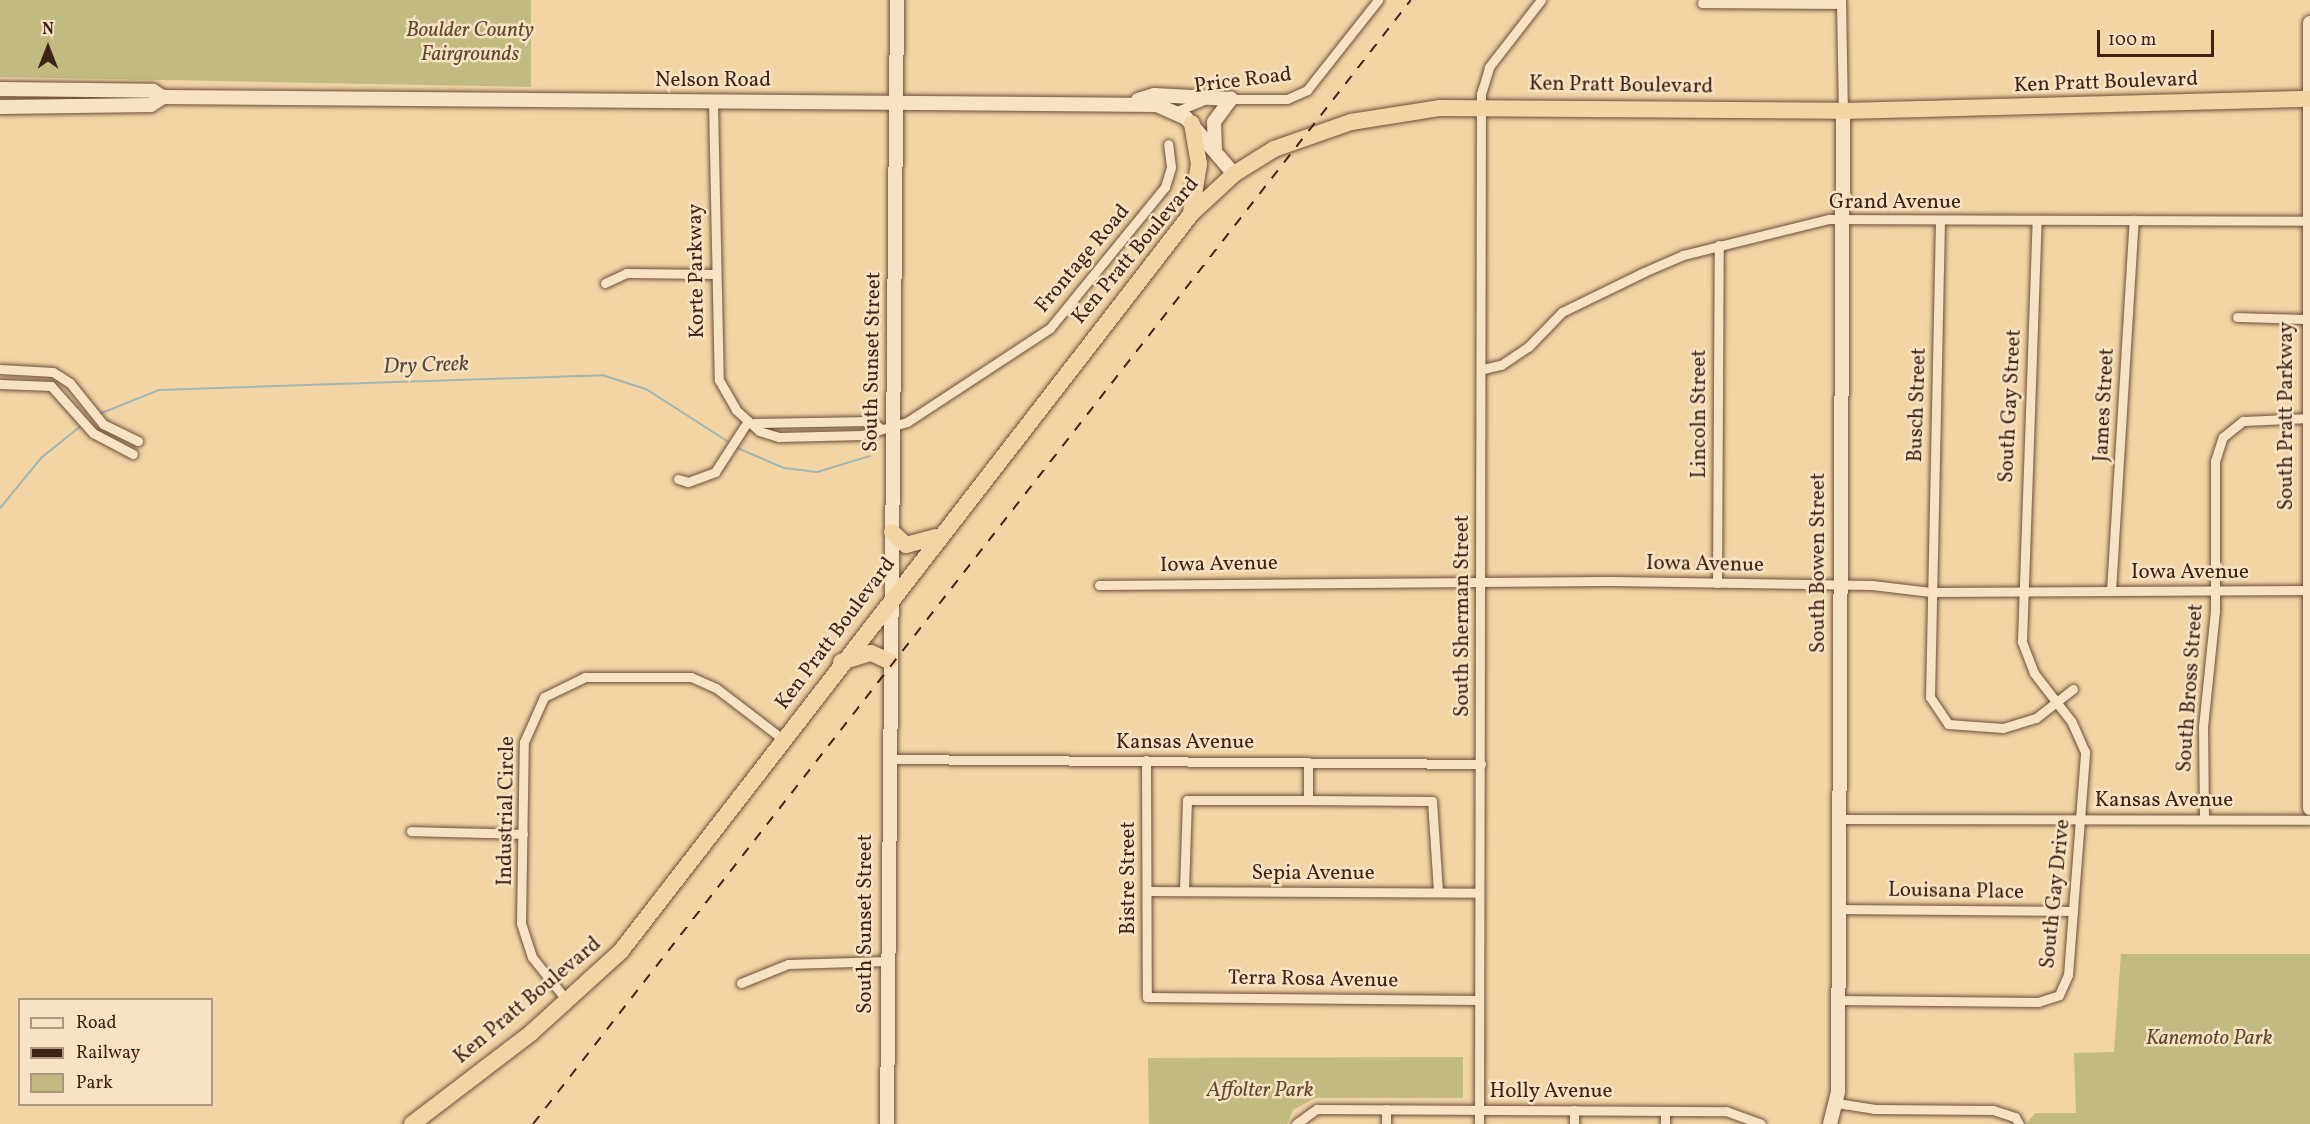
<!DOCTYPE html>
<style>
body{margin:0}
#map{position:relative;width:2310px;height:1124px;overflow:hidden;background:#f2d4a5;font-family:Vollkorn,serif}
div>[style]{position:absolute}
.green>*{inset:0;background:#c1bb82}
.stream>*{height:2px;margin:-1px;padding:0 1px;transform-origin:1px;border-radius:1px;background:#9fb6b2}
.roads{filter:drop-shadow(0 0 2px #6c4e3a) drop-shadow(0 0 2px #6c4e3a)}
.street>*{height:9px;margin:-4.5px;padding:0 4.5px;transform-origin:4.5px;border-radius:4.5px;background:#f7e3c4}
.secondary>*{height:14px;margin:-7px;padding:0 7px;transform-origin:7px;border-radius:7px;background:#f7e3c4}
.highway>*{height:16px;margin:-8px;padding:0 8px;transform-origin:8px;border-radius:8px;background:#f2d4a5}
.rail>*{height:2px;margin-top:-1px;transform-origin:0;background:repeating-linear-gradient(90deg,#402116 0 10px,transparent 0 20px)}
span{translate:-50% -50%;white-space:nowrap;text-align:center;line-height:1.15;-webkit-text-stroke:5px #f7e3c4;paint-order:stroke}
.park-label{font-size:21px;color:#604831;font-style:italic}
.street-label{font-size:21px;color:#402116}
.water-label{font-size:22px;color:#58463d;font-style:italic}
.legend{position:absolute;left:18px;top:998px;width:195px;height:108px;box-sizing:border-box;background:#f7e3c4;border:2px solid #ae957e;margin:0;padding:8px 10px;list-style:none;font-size:18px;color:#402116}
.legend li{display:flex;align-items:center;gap:12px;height:30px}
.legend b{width:30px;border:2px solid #ae957e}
.north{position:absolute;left:18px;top:18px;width:60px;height:60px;-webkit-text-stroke:4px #f7e3c4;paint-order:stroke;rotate:0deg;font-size:16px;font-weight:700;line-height:24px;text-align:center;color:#402116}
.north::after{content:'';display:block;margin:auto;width:21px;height:27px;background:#402116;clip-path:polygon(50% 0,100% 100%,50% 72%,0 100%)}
.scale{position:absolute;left:2097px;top:30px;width:117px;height:27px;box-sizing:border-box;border:3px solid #402116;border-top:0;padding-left:8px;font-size:18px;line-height:21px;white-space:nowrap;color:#402116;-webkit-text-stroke:4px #f7e3c4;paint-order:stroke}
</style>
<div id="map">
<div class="green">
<div style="clip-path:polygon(0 0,531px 0,531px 87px,0 77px)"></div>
<div style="clip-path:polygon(2121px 954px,2310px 954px,2310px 1124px,2026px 1124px,2035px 1113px,2076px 1113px,2074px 1053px,2114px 1052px)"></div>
<div style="clip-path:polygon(1463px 1057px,1463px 1098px,1315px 1098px,1293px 1110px,1287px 1124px,1149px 1124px,1148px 1058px)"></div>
</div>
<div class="stream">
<div style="left:99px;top:414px;width:65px;rotate:-21.8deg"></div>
<div style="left:159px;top:390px;width:443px;rotate:-1.9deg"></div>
<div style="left:602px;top:375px;width:46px;rotate:17.7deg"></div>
<div style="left:646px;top:389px;width:100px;rotate:32.7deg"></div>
<div style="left:735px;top:447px;width:53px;rotate:23.2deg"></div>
<div style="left:784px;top:468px;width:33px;rotate:7deg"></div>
<div style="left:817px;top:472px;width:55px;rotate:-16.8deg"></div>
<div style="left:0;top:508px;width:65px;rotate:-50.6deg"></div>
<div style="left:41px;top:458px;width:53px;rotate:-38.8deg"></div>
</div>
<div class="roads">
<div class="street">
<div style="left:1841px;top:0;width:111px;rotate:89deg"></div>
<div style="left:1702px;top:3px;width:139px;rotate:0.4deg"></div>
<div style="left:1225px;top:99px;width:62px"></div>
<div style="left:1287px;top:99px;width:22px;rotate:-24deg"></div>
<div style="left:1307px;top:90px;width:115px;rotate:-51.7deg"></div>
<div style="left:713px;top:102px;width:278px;rotate:88.8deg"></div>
<div style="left:719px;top:380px;width:34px;rotate:60deg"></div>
<div style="left:736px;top:410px;width:31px;rotate:42deg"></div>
<div style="left:759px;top:431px;width:21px;rotate:17deg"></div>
<div style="left:779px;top:437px;width:83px;rotate:-1.4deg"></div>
<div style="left:862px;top:435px;width:47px;rotate:-16.1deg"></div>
<div style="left:907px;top:422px;width:171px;rotate:-33.3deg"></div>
<div style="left:1050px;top:328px;width:182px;rotate:-50.8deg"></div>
<div style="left:1165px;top:187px;width:21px;rotate:-73deg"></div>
<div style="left:1171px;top:167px;width:23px;rotate:-97deg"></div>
<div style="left:1177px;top:111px;width:27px;rotate:-22deg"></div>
<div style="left:1940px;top:220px;width:477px;rotate:91.2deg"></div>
<div style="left:1930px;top:697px;width:32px;rotate:56deg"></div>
<div style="left:1948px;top:724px;width:55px;rotate:4.2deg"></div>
<div style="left:2003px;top:728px;width:34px;rotate:-17deg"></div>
<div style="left:2036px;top:718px;width:47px;rotate:-38.1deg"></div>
<div style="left:605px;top:283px;width:23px;rotate:-25deg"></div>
<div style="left:626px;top:273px;width:89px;rotate:0.6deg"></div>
<div style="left:2237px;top:317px;width:73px;rotate:1.6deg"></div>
<div style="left:0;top:369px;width:53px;rotate:3.2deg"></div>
<div style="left:53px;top:372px;width:20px;rotate:33deg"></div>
<div style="left:70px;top:383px;width:53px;rotate:51.2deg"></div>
<div style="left:103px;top:424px;width:39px;rotate:26deg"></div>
<div style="left:1483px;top:369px;width:18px;rotate:-13deg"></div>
<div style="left:1501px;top:365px;width:32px;rotate:-34deg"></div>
<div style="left:1528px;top:347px;width:49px;rotate:-45.8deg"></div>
<div style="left:1562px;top:312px;width:91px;rotate:-26deg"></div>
<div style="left:1644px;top:272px;width:43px;rotate:-23.6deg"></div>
<div style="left:1683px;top:255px;width:150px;rotate:-13.9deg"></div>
<div style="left:1829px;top:219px;width:481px;rotate:0.2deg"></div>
<div style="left:0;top:384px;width:51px;rotate:2.2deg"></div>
<div style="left:51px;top:386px;width:63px;rotate:48.2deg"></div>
<div style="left:93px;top:433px;width:45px;rotate:27.7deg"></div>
<div style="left:755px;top:423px;width:116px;rotate:-1deg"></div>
<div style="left:871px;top:421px;width:11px;rotate:38deg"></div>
<div style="left:678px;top:479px;width:10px;rotate:17deg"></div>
<div style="left:688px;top:482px;width:29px;rotate:-20deg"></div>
<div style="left:715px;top:472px;width:61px;rotate:-57.1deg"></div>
<div style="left:1717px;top:583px;width:338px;rotate:-89.7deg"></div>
<div style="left:1099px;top:585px;width:513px;rotate:-0.45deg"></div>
<div style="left:1612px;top:581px;width:260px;rotate:0.9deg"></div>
<div style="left:1872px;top:585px;width:59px;rotate:6.8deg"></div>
<div style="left:1931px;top:592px;width:379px;rotate:-0.3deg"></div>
<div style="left:2111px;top:591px;width:372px;rotate:-86.5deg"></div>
<div style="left:888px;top:759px;width:593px;rotate:0.48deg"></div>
<div style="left:1146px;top:760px;width:237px;rotate:89.8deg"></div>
<div style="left:1147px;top:997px;width:332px;rotate:0.5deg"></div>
<div style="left:1308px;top:762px;width:38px;rotate:90deg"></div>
<div style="left:1308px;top:800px;width:124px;rotate:0.5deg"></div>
<div style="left:1432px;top:801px;width:91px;rotate:86.2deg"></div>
<div style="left:2204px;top:818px;width:91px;rotate:-90.6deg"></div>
<div style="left:2203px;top:727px;width:117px;rotate:-84.1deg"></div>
<div style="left:2215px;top:611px;width:150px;rotate:-90deg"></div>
<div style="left:2215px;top:461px;width:25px;rotate:-72deg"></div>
<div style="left:2223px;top:437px;width:26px;rotate:-39deg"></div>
<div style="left:2243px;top:421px;width:67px;rotate:-2.6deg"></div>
<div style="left:1839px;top:819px;width:471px;rotate:0.1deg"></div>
<div style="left:411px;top:831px;width:112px;rotate:1.5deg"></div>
<div style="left:1184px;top:890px;width:90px;rotate:-88.1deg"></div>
<div style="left:1187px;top:800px;width:121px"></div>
<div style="left:1147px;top:891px;width:332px;rotate:0.3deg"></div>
<div style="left:1838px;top:909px;width:235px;rotate:0.5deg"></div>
<div style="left:741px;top:983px;width:51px;rotate:-22deg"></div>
<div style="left:788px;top:964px;width:99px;rotate:-1.7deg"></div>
<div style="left:1837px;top:1000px;width:201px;rotate:0.6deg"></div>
<div style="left:2038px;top:1002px;width:22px;rotate:-18deg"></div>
<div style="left:2059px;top:995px;width:22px;rotate:-66deg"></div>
<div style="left:2068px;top:975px;width:224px;rotate:-85.6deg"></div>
<div style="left:2085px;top:752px;width:34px;rotate:-114deg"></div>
<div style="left:2071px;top:721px;width:61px;rotate:-127.6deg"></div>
<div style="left:2034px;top:673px;width:34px;rotate:-111deg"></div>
<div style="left:2022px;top:641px;width:420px;rotate:-88deg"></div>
<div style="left:568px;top:1002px;width:58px;rotate:-128.7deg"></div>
<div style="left:532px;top:957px;width:36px;rotate:-108deg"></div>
<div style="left:521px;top:923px;width:181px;rotate:-89.1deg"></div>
<div style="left:524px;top:742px;width:49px;rotate:-66deg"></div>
<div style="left:544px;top:697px;width:46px;rotate:-26deg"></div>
<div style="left:585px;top:677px;width:106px"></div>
<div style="left:691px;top:677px;width:27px;rotate:24deg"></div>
<div style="left:716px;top:688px;width:86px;rotate:37.4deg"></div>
<div style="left:1837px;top:1103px;width:37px;rotate:9deg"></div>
<div style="left:1874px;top:1109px;width:119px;rotate:0.5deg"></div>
<div style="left:1993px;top:1110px;width:23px;rotate:18deg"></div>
<div style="left:2015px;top:1117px;width:8px;rotate:60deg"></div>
<div style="left:1386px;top:1109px;width:15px;rotate:90deg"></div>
<div style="left:1574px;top:1110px;width:14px;rotate:90deg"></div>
<div style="left:1665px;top:1111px;width:13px;rotate:90deg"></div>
<div style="left:1296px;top:1124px;width:26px;rotate:-36deg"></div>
<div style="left:1317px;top:1109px;width:409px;rotate:0.3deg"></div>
<div style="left:1726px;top:1111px;width:37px;rotate:20deg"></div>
<div style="left:1479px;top:1124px;width:1030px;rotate:-89.89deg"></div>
<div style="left:1481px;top:94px;width:28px;rotate:-73deg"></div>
<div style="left:1489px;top:67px;width:85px;rotate:-52.2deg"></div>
</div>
<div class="secondary">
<div style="left:2310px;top:23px;width:785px;rotate:90deg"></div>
<div style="left:0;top:89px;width:153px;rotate:0.7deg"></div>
<div style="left:153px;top:91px;width:12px;rotate:31deg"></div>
<div style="left:163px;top:97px;width:994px;rotate:0.46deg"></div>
<div style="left:1157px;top:105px;width:32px;rotate:24deg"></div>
<div style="left:1186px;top:118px;width:74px;rotate:49.4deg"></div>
<div style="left:1138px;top:100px;width:17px;rotate:-17deg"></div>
<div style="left:1154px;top:95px;width:77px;rotate:3deg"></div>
<div style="left:0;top:107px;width:151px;rotate:-0.8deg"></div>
<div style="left:151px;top:105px;width:14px;rotate:-34deg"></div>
<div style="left:1215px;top:150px;width:28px;rotate:-92deg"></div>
<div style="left:1214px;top:122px;width:29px;rotate:-54deg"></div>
<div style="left:887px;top:1124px;width:1124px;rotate:-89.49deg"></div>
<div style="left:1830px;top:1124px;width:34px;rotate:-76deg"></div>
<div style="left:1838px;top:1091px;width:980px;rotate:-89.71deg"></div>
</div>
<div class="highway">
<div style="left:1191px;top:213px;width:50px;rotate:-80.7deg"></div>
<div style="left:1199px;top:164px;width:41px;rotate:-99.9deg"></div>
<div style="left:892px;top:532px;width:19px;rotate:43deg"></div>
<div style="left:906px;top:545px;width:31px;rotate:-15deg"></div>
<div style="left:841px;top:662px;width:31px;rotate:-17deg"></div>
<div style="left:871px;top:653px;width:20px;rotate:24deg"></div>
<div style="left:412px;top:1124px;width:150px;rotate:-37.4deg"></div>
<div style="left:531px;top:1033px;width:122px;rotate:-42.3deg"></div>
<div style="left:621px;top:951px;width:932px;rotate:-52.28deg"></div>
<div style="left:1191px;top:214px;width:59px;rotate:-42.9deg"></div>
<div style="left:1234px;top:174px;width:47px;rotate:-32deg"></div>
<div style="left:1274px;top:149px;width:82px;rotate:-19.3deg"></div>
<div style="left:1351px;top:122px;width:89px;rotate:-9deg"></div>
<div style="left:1439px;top:108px;width:404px;rotate:0.4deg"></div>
<div style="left:1843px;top:111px;width:467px;rotate:-1.5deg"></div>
</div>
</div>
<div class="rail">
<div style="left:533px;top:1124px;width:1426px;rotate:-52.01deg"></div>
</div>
<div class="park-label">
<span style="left:470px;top:43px">Boulder County<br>Fairgrounds</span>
<span style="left:2209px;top:1039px">Kanemoto Park</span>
<span style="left:1260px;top:1091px">Affolter Park</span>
</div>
<div class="street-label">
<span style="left:713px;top:81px">Nelson Road</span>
<span style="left:1243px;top:81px;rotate:-7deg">Price Road</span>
<span style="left:2106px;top:83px;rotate:-2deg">Ken Pratt Boulevard</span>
<span style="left:1621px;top:86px;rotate:1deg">Ken Pratt Boulevard</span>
<span style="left:1895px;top:203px">Grand Avenue</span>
<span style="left:1136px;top:251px;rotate:-50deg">Ken Pratt Boulevard</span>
<span style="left:1083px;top:259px;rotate:-50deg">Frontage Road</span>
<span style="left:697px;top:271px;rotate:-91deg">Korte Parkway</span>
<span style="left:873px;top:362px;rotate:-89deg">South Sunset Street</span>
<span style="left:1918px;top:405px;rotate:-88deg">Busch Street</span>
<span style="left:2105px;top:405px;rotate:-87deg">James Street</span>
<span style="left:2011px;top:406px;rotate:-87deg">South Gay Street</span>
<span style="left:1700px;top:414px;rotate:-90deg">Lincoln Street</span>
<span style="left:2287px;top:416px;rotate:-90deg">South Pratt Parkway</span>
<span style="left:1819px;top:563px;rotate:-90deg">South Bowen Street</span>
<span style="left:1219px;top:565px;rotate:-1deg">Iowa Avenue</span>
<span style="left:1705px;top:565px;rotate:1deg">Iowa Avenue</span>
<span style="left:2190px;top:573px">Iowa Avenue</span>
<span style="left:1463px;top:616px;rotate:-90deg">South Sherman Street</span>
<span style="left:836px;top:634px;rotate:-53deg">Ken Pratt Boulevard</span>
<span style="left:2191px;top:688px;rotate:-86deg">South Bross Street</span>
<span style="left:1185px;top:743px">Kansas Avenue</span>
<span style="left:2164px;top:801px">Kansas Avenue</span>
<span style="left:507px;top:811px;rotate:-89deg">Industrial Circle</span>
<span style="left:1313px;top:874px">Sepia Avenue</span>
<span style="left:1129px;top:878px;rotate:-90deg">Bistre Street</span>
<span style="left:1956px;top:892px;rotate:1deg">Louisana Place</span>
<span style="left:2056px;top:894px;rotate:-84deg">South Gay Drive</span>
<span style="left:866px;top:924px;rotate:-90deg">South Sunset Street</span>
<span style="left:1313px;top:980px;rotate:1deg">Terra Rosa Avenue</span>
<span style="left:528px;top:1001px;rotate:-40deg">Ken Pratt Boulevard</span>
<span style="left:1551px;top:1092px">Holly Avenue</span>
</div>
<div class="water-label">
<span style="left:426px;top:366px;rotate:-2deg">Dry Creek</span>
</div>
<ul class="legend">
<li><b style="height:8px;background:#f7e3c4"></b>Road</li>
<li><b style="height:8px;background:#402116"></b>Railway</li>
<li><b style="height:16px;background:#c1bb82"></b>Park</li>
</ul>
<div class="north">N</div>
<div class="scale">100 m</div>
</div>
